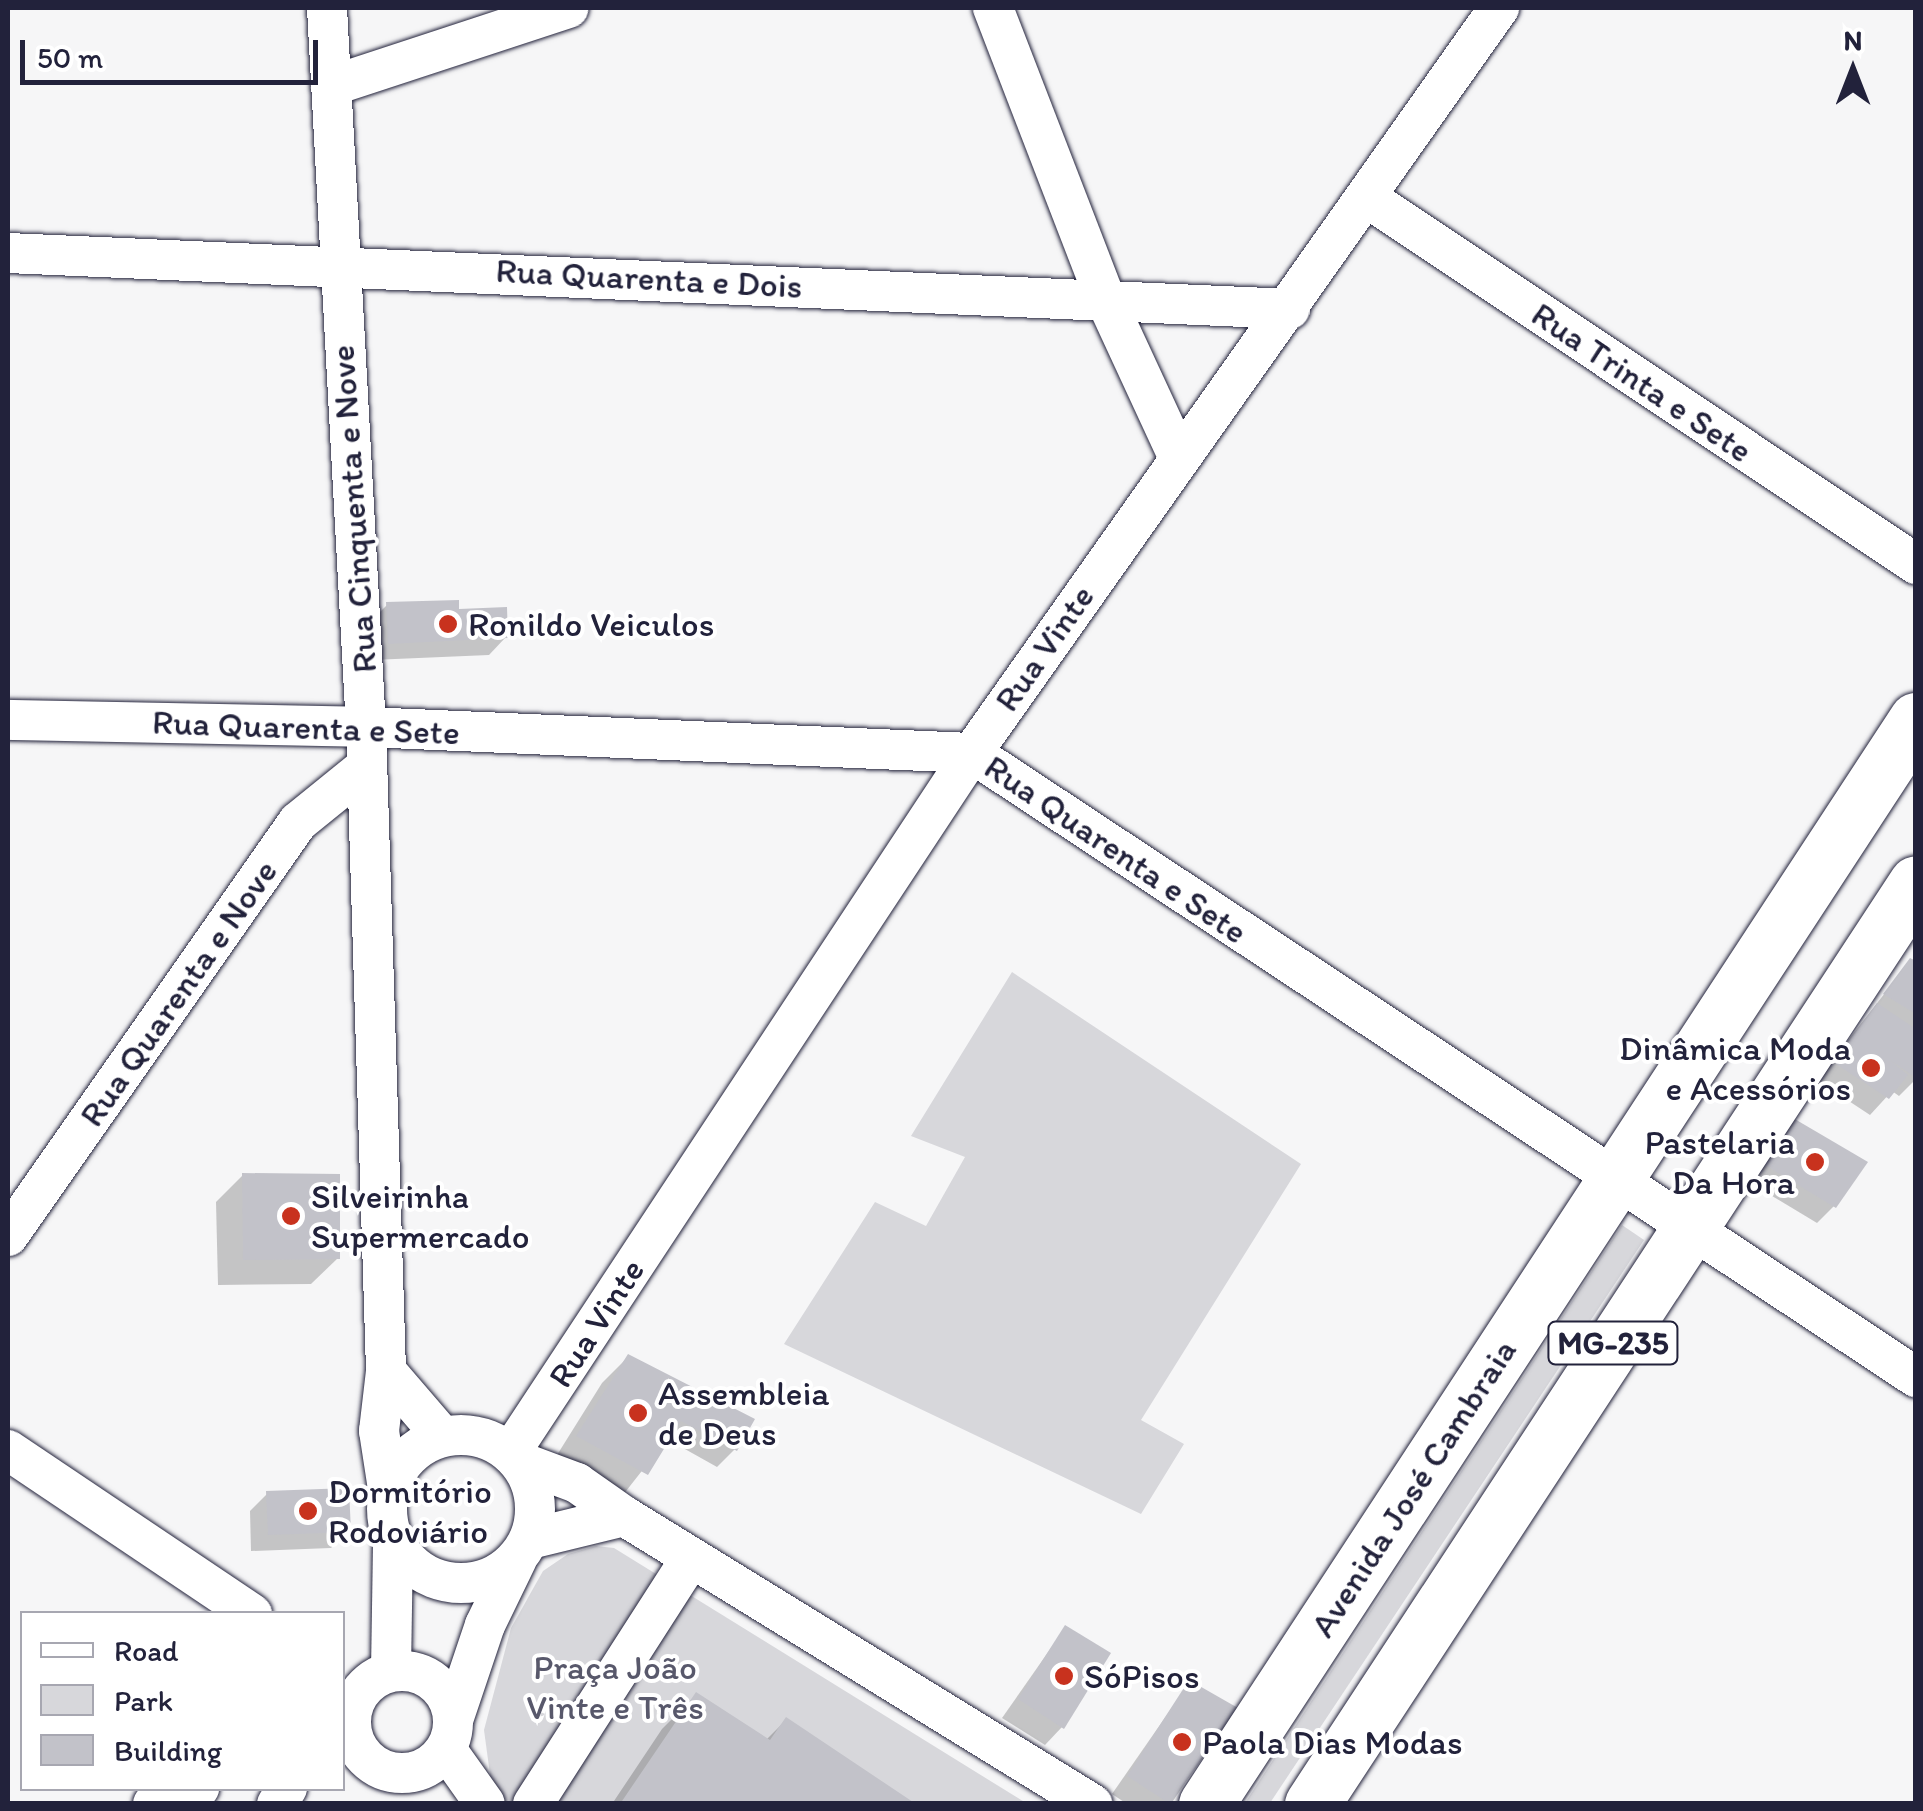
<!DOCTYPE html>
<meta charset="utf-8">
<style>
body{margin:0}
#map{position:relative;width:1923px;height:1811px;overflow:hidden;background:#f6f6f7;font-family:Itim,sans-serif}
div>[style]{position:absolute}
.green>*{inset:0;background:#d7d7db}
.shadow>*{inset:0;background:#0003}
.building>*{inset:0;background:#c2c2c9}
.roads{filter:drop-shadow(0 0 2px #22223b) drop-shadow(0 0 2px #22223b)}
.street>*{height:40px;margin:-20px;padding:0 20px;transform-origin:20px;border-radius:20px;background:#fff}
.street>.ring{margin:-20px;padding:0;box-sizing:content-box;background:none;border:40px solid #fff;border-radius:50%}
.primary>*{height:55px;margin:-27.5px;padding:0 27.5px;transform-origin:27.5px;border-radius:27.5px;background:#fff}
.dots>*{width:28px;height:28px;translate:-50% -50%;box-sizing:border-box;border:5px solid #fff;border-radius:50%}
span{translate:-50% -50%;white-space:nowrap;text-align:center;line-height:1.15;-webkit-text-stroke:8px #fff;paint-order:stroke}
.shield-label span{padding:2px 8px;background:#fff;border:2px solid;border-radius:8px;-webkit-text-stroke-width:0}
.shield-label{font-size:32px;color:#22223b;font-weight:700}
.street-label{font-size:35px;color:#22223b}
.poi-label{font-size:35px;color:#22223b}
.left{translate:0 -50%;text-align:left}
.right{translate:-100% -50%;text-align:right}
.park-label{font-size:35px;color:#58586b}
.frame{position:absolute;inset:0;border:10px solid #22223b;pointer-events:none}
.legend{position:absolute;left:20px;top:1611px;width:325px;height:180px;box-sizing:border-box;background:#fff;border:2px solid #a7a7b1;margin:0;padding:12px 18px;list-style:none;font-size:30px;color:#22223b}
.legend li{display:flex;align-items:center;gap:20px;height:50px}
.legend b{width:50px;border:2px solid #a7a7b1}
.north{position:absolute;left:1803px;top:20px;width:100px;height:100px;-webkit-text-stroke:8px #fff;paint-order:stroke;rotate:0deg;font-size:28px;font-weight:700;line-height:40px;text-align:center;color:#22223b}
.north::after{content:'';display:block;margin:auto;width:35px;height:45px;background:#22223b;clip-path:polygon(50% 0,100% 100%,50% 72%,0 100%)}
.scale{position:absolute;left:20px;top:40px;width:298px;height:45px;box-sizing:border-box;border:5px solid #22223b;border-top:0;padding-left:12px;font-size:30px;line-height:35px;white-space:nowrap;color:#22223b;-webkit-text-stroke:8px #fff;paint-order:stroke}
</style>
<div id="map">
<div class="green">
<div style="clip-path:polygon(1012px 972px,1301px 1164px,1141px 1420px,1184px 1444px,1141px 1514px,784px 1344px,875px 1202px,926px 1226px,965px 1157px,911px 1136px)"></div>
<div style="clip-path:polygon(1622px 1225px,1644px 1240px,1270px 1803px,1245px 1803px)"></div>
<div style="clip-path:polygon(596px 1546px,614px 1548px,1026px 1803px,494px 1804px,484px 1730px,511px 1628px,543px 1571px,568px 1554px)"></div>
</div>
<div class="shadow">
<div style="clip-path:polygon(387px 605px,457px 611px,506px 637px,489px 655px,372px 660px,370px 622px)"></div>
<div style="clip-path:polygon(1910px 961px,1916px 964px,1916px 1079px,1899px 1096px,1892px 1091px,1870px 1115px,1817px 1080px)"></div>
<div style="clip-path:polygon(1793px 1121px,1834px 1206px,1817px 1223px,1747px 1181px)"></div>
<div style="clip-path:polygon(243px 1175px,338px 1258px,311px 1284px,218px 1285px,216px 1202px)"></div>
<div style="clip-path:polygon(628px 1357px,735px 1449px,717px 1467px,667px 1439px,619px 1500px,552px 1463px,602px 1383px)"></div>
<div style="clip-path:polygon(267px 1494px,348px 1531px,331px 1548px,251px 1551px,250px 1511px)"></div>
<div style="clip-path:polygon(1065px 1628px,1062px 1727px,1045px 1745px,1002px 1718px)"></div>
<div style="clip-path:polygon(1189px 1683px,1234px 1709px,1171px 1804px,1127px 1804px,1112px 1794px)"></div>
<div style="clip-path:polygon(697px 1694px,766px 1740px,786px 1720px,912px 1804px,612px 1804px,662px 1729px)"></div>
</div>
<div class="building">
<div style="clip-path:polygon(459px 600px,459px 609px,507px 607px,508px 638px,388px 644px,386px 602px)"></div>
<div style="clip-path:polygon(1910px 958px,1916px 961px,1916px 1014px,1883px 994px)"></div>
<div style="clip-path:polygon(1877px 1003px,1916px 1029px,1916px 1078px,1890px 1060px,1908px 1075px,1889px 1099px,1833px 1062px)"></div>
<div style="clip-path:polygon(1793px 1118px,1868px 1162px,1836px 1208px,1762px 1163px)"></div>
<div style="clip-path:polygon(242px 1173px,340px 1174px,340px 1259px,243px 1260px)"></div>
<div style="clip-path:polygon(628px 1354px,755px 1419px,737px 1451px,681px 1421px,648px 1475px,576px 1436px)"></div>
<div style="clip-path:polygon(349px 1488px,351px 1532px,268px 1535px,266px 1491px)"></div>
<div style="clip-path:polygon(1065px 1625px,1111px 1653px,1064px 1729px,1018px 1699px)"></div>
<div style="clip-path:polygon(1189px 1680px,1238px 1708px,1170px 1804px,1127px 1776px)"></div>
<div style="clip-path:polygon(696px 1692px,770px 1740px,786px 1717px,916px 1804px,620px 1804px)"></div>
</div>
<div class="roads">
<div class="street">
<div style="left:327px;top:8px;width:720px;rotate:86.9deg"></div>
<div style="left:366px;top:727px;width:644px;rotate:88.22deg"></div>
<div style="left:993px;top:8px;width:311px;rotate:68.9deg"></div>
<div style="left:1105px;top:298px;width:174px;rotate:65.2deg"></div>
<div style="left:331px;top:86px;width:250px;rotate:-18.2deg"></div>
<div style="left:1369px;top:199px;width:658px;rotate:33.71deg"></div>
<div style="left:8px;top:253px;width:1283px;rotate:2.5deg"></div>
<div style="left:8px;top:720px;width:358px;rotate:1.1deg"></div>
<div style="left:366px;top:727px;width:607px;rotate:2.46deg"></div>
<div style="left:972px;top:753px;width:1132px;rotate:33.47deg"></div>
<div style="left:8px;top:1236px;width:505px;rotate:-54.99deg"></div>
<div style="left:298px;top:822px;width:87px;rotate:-39deg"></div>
<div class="ring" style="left:387px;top:1435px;width:108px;height:108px"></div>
<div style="left:8px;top:1450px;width:294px;rotate:33.9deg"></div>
<div style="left:510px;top:1453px;width:839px;rotate:-56.58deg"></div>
<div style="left:972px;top:753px;width:913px;rotate:-54.73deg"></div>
<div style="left:518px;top:1461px;width:63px;rotate:20.4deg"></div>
<div style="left:577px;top:1483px;width:57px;rotate:35.1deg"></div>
<div style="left:624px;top:1516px;width:97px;rotate:166.3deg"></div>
<div style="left:388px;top:1489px;width:59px;rotate:-98.8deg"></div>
<div style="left:379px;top:1431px;width:60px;rotate:-83.3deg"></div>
<div style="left:386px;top:1371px;width:86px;rotate:49.3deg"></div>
<div style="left:624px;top:1516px;width:550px;rotate:31.61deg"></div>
<div class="ring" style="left:351px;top:1671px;width:62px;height:62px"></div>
<div style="left:391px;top:1671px;width:131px;rotate:-89.1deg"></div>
<div style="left:454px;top:1717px;width:97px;rotate:-71.4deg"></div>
<div style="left:485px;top:1625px;width:73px;rotate:-64.1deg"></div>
<div style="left:446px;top:1749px;width:67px;rotate:54.7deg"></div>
<div style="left:153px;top:1804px;width:49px;rotate:-19.2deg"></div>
<div style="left:277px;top:1804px;width:19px;rotate:-58deg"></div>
<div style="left:533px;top:1804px;width:292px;rotate:-57.3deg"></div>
</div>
<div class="primary">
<div style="left:1206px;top:1804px;width:1296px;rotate:-56.78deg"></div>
<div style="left:1312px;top:1804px;width:1101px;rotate:-56.74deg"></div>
</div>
</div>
<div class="dots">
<div style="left:448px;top:624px;background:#c8321e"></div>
<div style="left:1871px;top:1068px;background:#c8321e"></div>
<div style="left:1815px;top:1162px;background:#c8321e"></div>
<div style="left:291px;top:1216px;background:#c8321e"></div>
<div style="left:638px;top:1413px;background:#c8321e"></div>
<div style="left:308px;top:1511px;background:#c8321e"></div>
<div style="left:1064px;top:1676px;background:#c8321e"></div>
<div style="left:1182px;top:1742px;background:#c8321e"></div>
</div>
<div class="shield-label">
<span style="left:1613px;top:1343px">MG-235</span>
</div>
<div class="street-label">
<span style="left:649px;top:278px;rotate:3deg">Rua Quarenta e Dois</span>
<span style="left:1642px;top:382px;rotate:34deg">Rua Trinta e Sete</span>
<span style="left:353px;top:509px;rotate:-94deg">Rua Cinquenta e Nove</span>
<span style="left:1044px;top:648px;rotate:-55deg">Rua Vinte</span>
<span style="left:306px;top:727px;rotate:2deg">Rua Quarenta e Sete</span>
<span style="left:1116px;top:849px;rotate:34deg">Rua Quarenta e Sete</span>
<span style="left:178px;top:993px;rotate:-55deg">Rua Quarenta e Nove</span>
<span style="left:596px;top:1323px;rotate:-57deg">Rua Vinte</span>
<span style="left:1413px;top:1488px;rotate:-57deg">Avenida José Cambraia</span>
</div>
<div class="poi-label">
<span class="left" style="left:468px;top:624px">Ronildo Veiculos</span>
<span class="right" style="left:1851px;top:1068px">Dinâmica Moda<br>e Acessórios</span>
<span class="right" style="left:1795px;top:1162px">Pastelaria<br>Da Hora</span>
<span class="left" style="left:311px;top:1216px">Silveirinha<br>Supermercado</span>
<span class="left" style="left:658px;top:1413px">Assembleia<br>de Deus</span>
<span class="left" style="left:328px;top:1511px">Dormitório<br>Rodoviário</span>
<span class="left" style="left:1084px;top:1676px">SóPisos</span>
<span class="left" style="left:1202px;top:1742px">Paola Dias Modas</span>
</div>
<div class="park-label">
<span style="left:615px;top:1687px">Praça João<br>Vinte e Três</span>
</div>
<div class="frame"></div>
<ul class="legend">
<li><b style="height:12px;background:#fff"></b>Road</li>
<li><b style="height:28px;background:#d7d7db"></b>Park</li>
<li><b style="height:28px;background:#c2c2c9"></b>Building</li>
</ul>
<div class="north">N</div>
<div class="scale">50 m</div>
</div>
